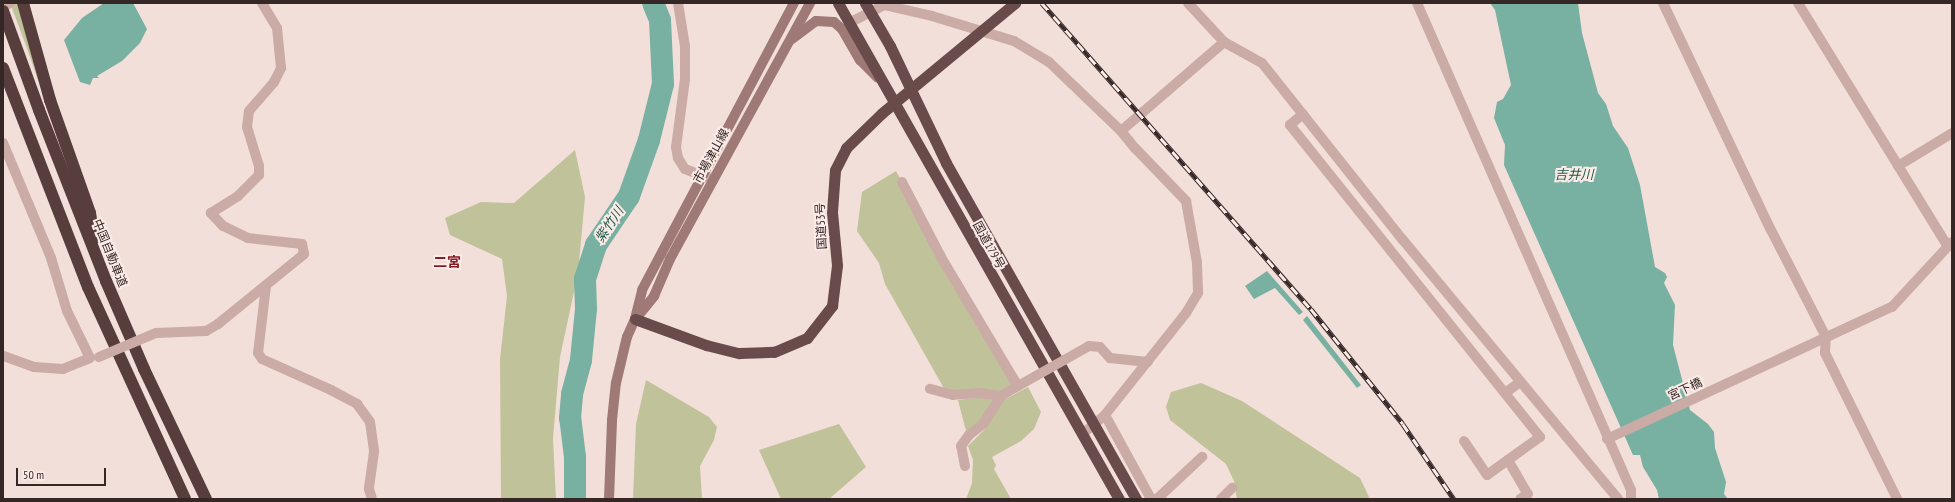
<!DOCTYPE html>
<meta charset="utf-8">
<style>
body{margin:0}
#map{position:relative;width:1955px;height:502px;overflow:hidden;background:#f2dfd9;font-family:"PT Sans Narrow","Noto Sans JP",sans-serif}
div>[style]{position:absolute}
.green>*{inset:0;background:#c0c299}
.water>*{inset:0;background:#78b0a1}
.river>*{height:22px;margin:-11px;padding:0 11px;transform-origin:11px;border-radius:11px;background:#78b0a1}
.minor>*{height:10px;margin:-5px;padding:0 5px;transform-origin:5px;border-radius:5px;background:#cbaba5}
.tertiary>*{height:10px;margin:-5px;padding:0 5px;transform-origin:5px;border-radius:5px;background:#cbaba5}
.secondary>*{height:10px;margin:-5px;padding:0 5px;transform-origin:5px;border-radius:5px;background:#9e7976}
.trunk>*{height:11px;margin:-5.5px;padding:0 5.5px;transform-origin:5.5px;border-radius:5.5px;background:#684b4a}
.motorway>*{height:12px;margin:-6px;padding:0 6px;transform-origin:6px;border-radius:6px;background:#573e3d}
.rail>*{height:4.5px;margin-top:-2.25px;transform-origin:0;background:repeating-linear-gradient(90deg,#faebe6 0 9px,#362727 0 18px);box-sizing:border-box;border-block:1px solid #362727}
.minor-bridge>*{height:10px;margin:-5px;padding:0 5px;transform-origin:5px;border-radius:5px;background:#cbaba5}
.trunk-bridge>*{height:11px;margin:-5.5px;padding:0 5.5px;transform-origin:5.5px;border-radius:5.5px;background:#684b4a}
span{translate:-50% -50%;white-space:nowrap;text-align:center;line-height:1.15;-webkit-text-stroke:4px #faebe6;paint-order:stroke}
.street-label{font-size:12px;color:#362727}
.water-label{font-size:13px;color:#1b594a;font-style:italic}
.quarter-label{font-size:14px;color:#871d24;font-weight:700}
.frame{position:absolute;inset:0;border:4px solid #362727;pointer-events:none}
.scale{position:absolute;left:16px;top:468px;width:90px;height:18px;box-sizing:border-box;border:2px solid #362727;border-top:0;padding-left:5px;font-size:12px;line-height:14px;white-space:nowrap;color:#362727;-webkit-text-stroke:3px #faebe6;paint-order:stroke}
</style>
<div id="map">
<div class="green">
<div style="clip-path:polygon(10px 3px,17px 3px,43px 94px,24px 40px)"></div>
<div style="clip-path:polygon(575px 150px,585px 197px,578px 273px,560px 357px,553px 438px,556px 499px,501px 499px,500px 359px,507px 296px,502px 259px,450px 235px,445px 218px,481px 202px,514px 203px)"></div>
<div style="clip-path:polygon(896px 171px,1014px 386px,1002px 393px,946px 392px,885px 284px,879px 263px,857px 231px,862px 192px)"></div>
<div style="clip-path:polygon(646px 380px,709px 417px,717px 427px,714px 440px,700px 466px,702px 499px,633px 499px,636px 424px)"></div>
<div style="clip-path:polygon(1201px 383px,1242px 401px,1360px 478px,1370px 499px,1237px 499px,1234px 481px,1226px 464px,1170px 420px,1166px 407px,1171px 392px)"></div>
<div style="clip-path:polygon(1028px 387px,1041px 412px,1034px 429px,1021px 441px,992px 457px,996px 465px,994px 469px,1011px 499px,966px 499px,972px 483px,973px 460px,968px 446px,986px 428px,1002px 401px)"></div>
<div style="clip-path:polygon(983px 397px,993px 400px,981px 422px,966px 431px,958px 400px)"></div>
<div style="clip-path:polygon(839px 424px,866px 467px,829px 499px,781px 499px,759px 450px)"></div>
</div>
<div class="water">
<div style="clip-path:polygon(104px 3px,133px 3px,147px 29px,140px 43px,122px 61px,97px 76px,99px 78px,93px 78px,90px 85px,80px 82px,64px 40px,82px 18px)"></div>
<div style="clip-path:polygon(1490px 3px,1578px 3px,1582px 33px,1598px 93px,1606px 104px,1613px 126px,1628px 148px,1640px 185px,1655px 267px,1665px 273px,1667px 277px,1664px 283px,1675px 305px,1673px 345px,1690px 410px,1708px 424px,1714px 432px,1715px 448px,1726px 482px,1724px 494px,1728px 499px,1659px 499px,1657px 490px,1643px 467px,1640px 455px,1633px 455px,1504px 165px,1505px 145px,1494px 118px,1497px 102px,1503px 99px,1511px 85px,1495px 10px)"></div>
<div style="clip-path:polygon(1267px 271px,1303px 312px,1299px 315px,1275px 288px,1254px 299px,1245px 286px)"></div>
<div style="clip-path:polygon(1307px 316px,1361px 385px,1357px 388px,1303px 320px)"></div>
</div>
<div class="river">
<div style="left:575px;top:499px;width:42px;rotate:-90deg"></div>
<div style="left:575px;top:457px;width:39px;rotate:-97deg"></div>
<div style="left:570px;top:418px;width:24px;rotate:-85deg"></div>
<div style="left:572px;top:394px;width:35px;rotate:-75deg"></div>
<div style="left:581px;top:360px;width:51px;rotate:-84.4deg"></div>
<div style="left:586px;top:309px;width:30px;rotate:-92deg"></div>
<div style="left:585px;top:279px;width:36px;rotate:-72deg"></div>
<div style="left:596px;top:245px;width:59px;rotate:-56deg"></div>
<div style="left:629px;top:196px;width:59px;rotate:-70.3deg"></div>
<div style="left:649px;top:140px;width:58px;rotate:-76deg"></div>
<div style="left:663px;top:84px;width:64px;rotate:-92.7deg"></div>
<div style="left:660px;top:20px;width:18px;rotate:-112deg"></div>
</div>
<div class="minor">
<div style="left:678px;top:3px;width:44px;rotate:80.8deg"></div>
<div style="left:685px;top:46px;width:33px;rotate:90deg"></div>
<div style="left:685px;top:79px;width:69px;rotate:97.5deg"></div>
<div style="left:676px;top:147px;width:11px;rotate:80deg"></div>
<div style="left:678px;top:158px;width:13px;rotate:58deg"></div>
<div style="left:685px;top:169px;width:30px;rotate:21deg"></div>
<div style="left:1417px;top:3px;width:532px;rotate:66.28deg"></div>
<div style="left:1631px;top:490px;width:9px;rotate:90deg"></div>
<div style="left:1663px;top:3px;width:251px;rotate:64.6deg"></div>
<div style="left:1771px;top:230px;width:120px;rotate:62.8deg"></div>
<div style="left:1826px;top:337px;width:16px;rotate:94deg"></div>
<div style="left:1825px;top:353px;width:163px;rotate:63.7deg"></div>
<div style="left:1798px;top:3px;width:286px;rotate:58.4deg"></div>
<div style="left:3px;top:7px;width:8px;rotate:-30deg"></div>
<div style="left:849px;top:23px;width:39px;rotate:-27deg"></div>
<div style="left:884px;top:5px;width:49px;rotate:12.9deg"></div>
<div style="left:932px;top:16px;width:86px;rotate:17deg"></div>
<div style="left:1014px;top:41px;width:41px;rotate:31deg"></div>
<div style="left:1049px;top:62px;width:100px;rotate:43.8deg"></div>
<div style="left:1121px;top:131px;width:22px;rotate:51deg"></div>
<div style="left:1135px;top:148px;width:74px;rotate:46.1deg"></div>
<div style="left:1186px;top:201px;width:63px;rotate:79.9deg"></div>
<div style="left:1197px;top:263px;width:30px;rotate:88deg"></div>
<div style="left:1198px;top:293px;width:23px;rotate:121deg"></div>
<div style="left:1186px;top:313px;width:130px;rotate:128.5deg"></div>
<div style="left:1105px;top:415px;width:30px;rotate:140deg"></div>
<div style="left:1303px;top:114px;width:17px;rotate:140deg"></div>
<div style="left:1290px;top:125px;width:400px;rotate:51.3deg"></div>
<div style="left:1540px;top:437px;width:65px;rotate:144.4deg"></div>
<div style="left:1487px;top:475px;width:41px;rotate:-124.1deg"></div>
<div style="left:1121px;top:131px;width:136px;rotate:-40.8deg"></div>
<div style="left:3px;top:143px;width:125px;rotate:67.3deg"></div>
<div style="left:51px;top:258px;width:55px;rotate:73.2deg"></div>
<div style="left:67px;top:311px;width:52px;rotate:63.9deg"></div>
<div style="left:90px;top:358px;width:29px;rotate:158deg"></div>
<div style="left:63px;top:369px;width:29px;rotate:-176deg"></div>
<div style="left:34px;top:367px;width:33px;rotate:-160deg"></div>
<div style="left:1898px;top:166px;width:63px;rotate:-31.4deg"></div>
<div style="left:902px;top:182px;width:85px;rotate:62.5deg"></div>
<div style="left:941px;top:257px;width:150px;rotate:59.2deg"></div>
<div style="left:1018px;top:386px;width:20px;rotate:150deg"></div>
<div style="left:1001px;top:396px;width:21px;rotate:-172deg"></div>
<div style="left:980px;top:393px;width:27px;rotate:176deg"></div>
<div style="left:953px;top:395px;width:24px;rotate:-165deg"></div>
<div style="left:266px;top:286px;width:67px;rotate:96.8deg"></div>
<div style="left:258px;top:353px;width:7px;rotate:56deg"></div>
<div style="left:262px;top:359px;width:76px;rotate:24.2deg"></div>
<div style="left:331px;top:390px;width:30px;rotate:28deg"></div>
<div style="left:357px;top:404px;width:22px;rotate:54deg"></div>
<div style="left:370px;top:422px;width:30px;rotate:82deg"></div>
<div style="left:374px;top:452px;width:37px;rotate:98deg"></div>
<div style="left:369px;top:489px;width:10px;rotate:73deg"></div>
<div style="left:156px;top:333px;width:50px;rotate:-2.3deg"></div>
<div style="left:206px;top:331px;width:14px;rotate:-30deg"></div>
<div style="left:218px;top:324px;width:111px;rotate:-39.1deg"></div>
<div style="left:304px;top:254px;width:10px;rotate:-101deg"></div>
<div style="left:302px;top:244px;width:54px;rotate:-173.7deg"></div>
<div style="left:248px;top:238px;width:28px;rotate:-154deg"></div>
<div style="left:223px;top:226px;width:18px;rotate:-133deg"></div>
<div style="left:211px;top:213px;width:32px;rotate:-32deg"></div>
<div style="left:238px;top:196px;width:30px;rotate:-45deg"></div>
<div style="left:259px;top:175px;width:9px;rotate:-90deg"></div>
<div style="left:259px;top:166px;width:41px;rotate:-107.1deg"></div>
<div style="left:247px;top:127px;width:16px;rotate:-83deg"></div>
<div style="left:249px;top:111px;width:38px;rotate:-49deg"></div>
<div style="left:274px;top:82px;width:16px;rotate:-63deg"></div>
<div style="left:281px;top:68px;width:40px;rotate:-95.7deg"></div>
<div style="left:277px;top:28px;width:29px;rotate:-121deg"></div>
<div style="left:1089px;top:346px;width:11px;rotate:5deg"></div>
<div style="left:1100px;top:347px;width:15px;rotate:48deg"></div>
<div style="left:1110px;top:358px;width:38px;rotate:6deg"></div>
<div style="left:1505px;top:393px;width:19px;rotate:-36deg"></div>
<div style="left:1105px;top:415px;width:96px;rotate:61.3deg"></div>
<div style="left:1607px;top:439px;width:314px;rotate:-24.9deg"></div>
<div style="left:1892px;top:307px;width:88px;rotate:-47.3deg"></div>
<div style="left:1508px;top:460px;width:39px;rotate:60deg"></div>
<div style="left:1528px;top:494px;width:9px;rotate:148deg"></div>
<div style="left:965px;top:466px;width:20px;rotate:-101deg"></div>
<div style="left:961px;top:446px;width:14px;rotate:-54deg"></div>
<div style="left:969px;top:435px;width:18px;rotate:-38deg"></div>
<div style="left:983px;top:424px;width:33px;rotate:-57deg"></div>
<div style="left:1157px;top:499px;width:62px;rotate:-43deg"></div>
<div style="left:1221px;top:499px;width:16px;rotate:-45deg"></div>
</div>
<div class="tertiary">
<div style="left:1188px;top:3px;width:53px;rotate:47.3deg"></div>
<div style="left:1224px;top:42px;width:43px;rotate:28.9deg"></div>
<div style="left:1262px;top:63px;width:226px;rotate:51.5deg"></div>
<div style="left:1403px;top:240px;width:337px;rotate:50.3deg"></div>
</div>
<div class="secondary">
<div style="left:792px;top:39px;width:30px;rotate:-37deg"></div>
<div style="left:816px;top:21px;width:18px;rotate:3deg"></div>
<div style="left:834px;top:22px;width:11px;rotate:41deg"></div>
<div style="left:842px;top:29px;width:36px;rotate:60deg"></div>
<div style="left:860px;top:60px;width:25px;rotate:45deg"></div>
<div style="left:638px;top:316px;width:26px;rotate:-51deg"></div>
<div style="left:654px;top:296px;width:40px;rotate:-66.6deg"></div>
<div style="left:670px;top:259px;width:292px;rotate:-61.3deg"></div>
<div style="left:609px;top:499px;width:79px;rotate:-87.8deg"></div>
<div style="left:612px;top:420px;width:37px;rotate:-84deg"></div>
<div style="left:616px;top:383px;width:47px;rotate:-76.6deg"></div>
<div style="left:627px;top:337px;width:20px;rotate:-66deg"></div>
<div style="left:635px;top:319px;width:30px;rotate:-76deg"></div>
<div style="left:642px;top:290px;width:325px;rotate:-62.1deg"></div>
</div>
<div class="trunk">
<div style="left:838px;top:3px;width:570px;rotate:60.47deg"></div>
<div style="left:865px;top:3px;width:50px;rotate:59.8deg"></div>
<div style="left:890px;top:46px;width:130px;rotate:64.4deg"></div>
<div style="left:946px;top:163px;width:386px;rotate:60.5deg"></div>
<div style="left:635px;top:319px;width:76px;rotate:20.1deg"></div>
<div style="left:706px;top:345px;width:34px;rotate:14deg"></div>
<div style="left:739px;top:353px;width:35px;rotate:-2deg"></div>
<div style="left:774px;top:352px;width:36px;rotate:-23deg"></div>
<div style="left:807px;top:338px;width:41px;rotate:-52deg"></div>
<div style="left:832px;top:306px;width:41px;rotate:-83deg"></div>
<div style="left:837px;top:265px;width:53px;rotate:-95.4deg"></div>
<div style="left:832px;top:212px;width:42px;rotate:-85.9deg"></div>
<div style="left:835px;top:170px;width:25px;rotate:-63deg"></div>
<div style="left:846px;top:148px;width:50px;rotate:-44.2deg"></div>
</div>
<div class="motorway">
<div style="left:23px;top:3px;width:101px;rotate:74.4deg"></div>
<div style="left:50px;top:100px;width:120px;rotate:70.5deg"></div>
<div style="left:90px;top:213px;width:26px;rotate:81deg"></div>
<div style="left:3px;top:11px;width:105px;rotate:70deg"></div>
<div style="left:39px;top:110px;width:184px;rotate:68.6deg"></div>
<div style="left:106px;top:281px;width:96px;rotate:66.6deg"></div>
<div style="left:144px;top:369px;width:144px;rotate:64.5deg"></div>
<div style="left:3px;top:68px;width:235px;rotate:68.8deg"></div>
<div style="left:88px;top:287px;width:233px;rotate:65.4deg"></div>
</div>
<div class="rail">
<div style="left:1042px;top:3px;width:407px;rotate:48.7deg"></div>
<div style="left:1311px;top:309px;width:147px;rotate:51.3deg"></div>
<div style="left:1403px;top:424px;width:91px;rotate:55.8deg"></div>
</div>
<div class="minor-bridge">
<div style="left:99px;top:357px;width:62px;rotate:-22.8deg"></div>
<div style="left:1018px;top:386px;width:81px;rotate:-29.4deg"></div>
</div>
<div class="trunk-bridge">
<div style="left:882px;top:113px;width:173px;rotate:-39.6deg"></div>
</div>
<div class="street-label">
<span style="left:711px;top:156px;rotate:-61deg">市場津山線</span>
<span style="left:821px;top:226px;rotate:-93deg">国道53号</span>
<span style="left:989px;top:245px;rotate:61deg">国道179号</span>
<span style="left:110px;top:253px;rotate:68deg">中国自動車道</span>
<span style="left:1685px;top:389px;rotate:-25deg">宮下橋</span>
</div>
<div class="water-label">
<span style="left:1574px;top:175px">吉井川</span>
<span style="left:610px;top:225px;rotate:-56deg">紫竹川</span>
</div>
<div class="quarter-label">
<span style="left:447px;top:262px">二宮</span>
</div>
<div class="frame"></div>
<div class="scale">50 m</div>
</div>
